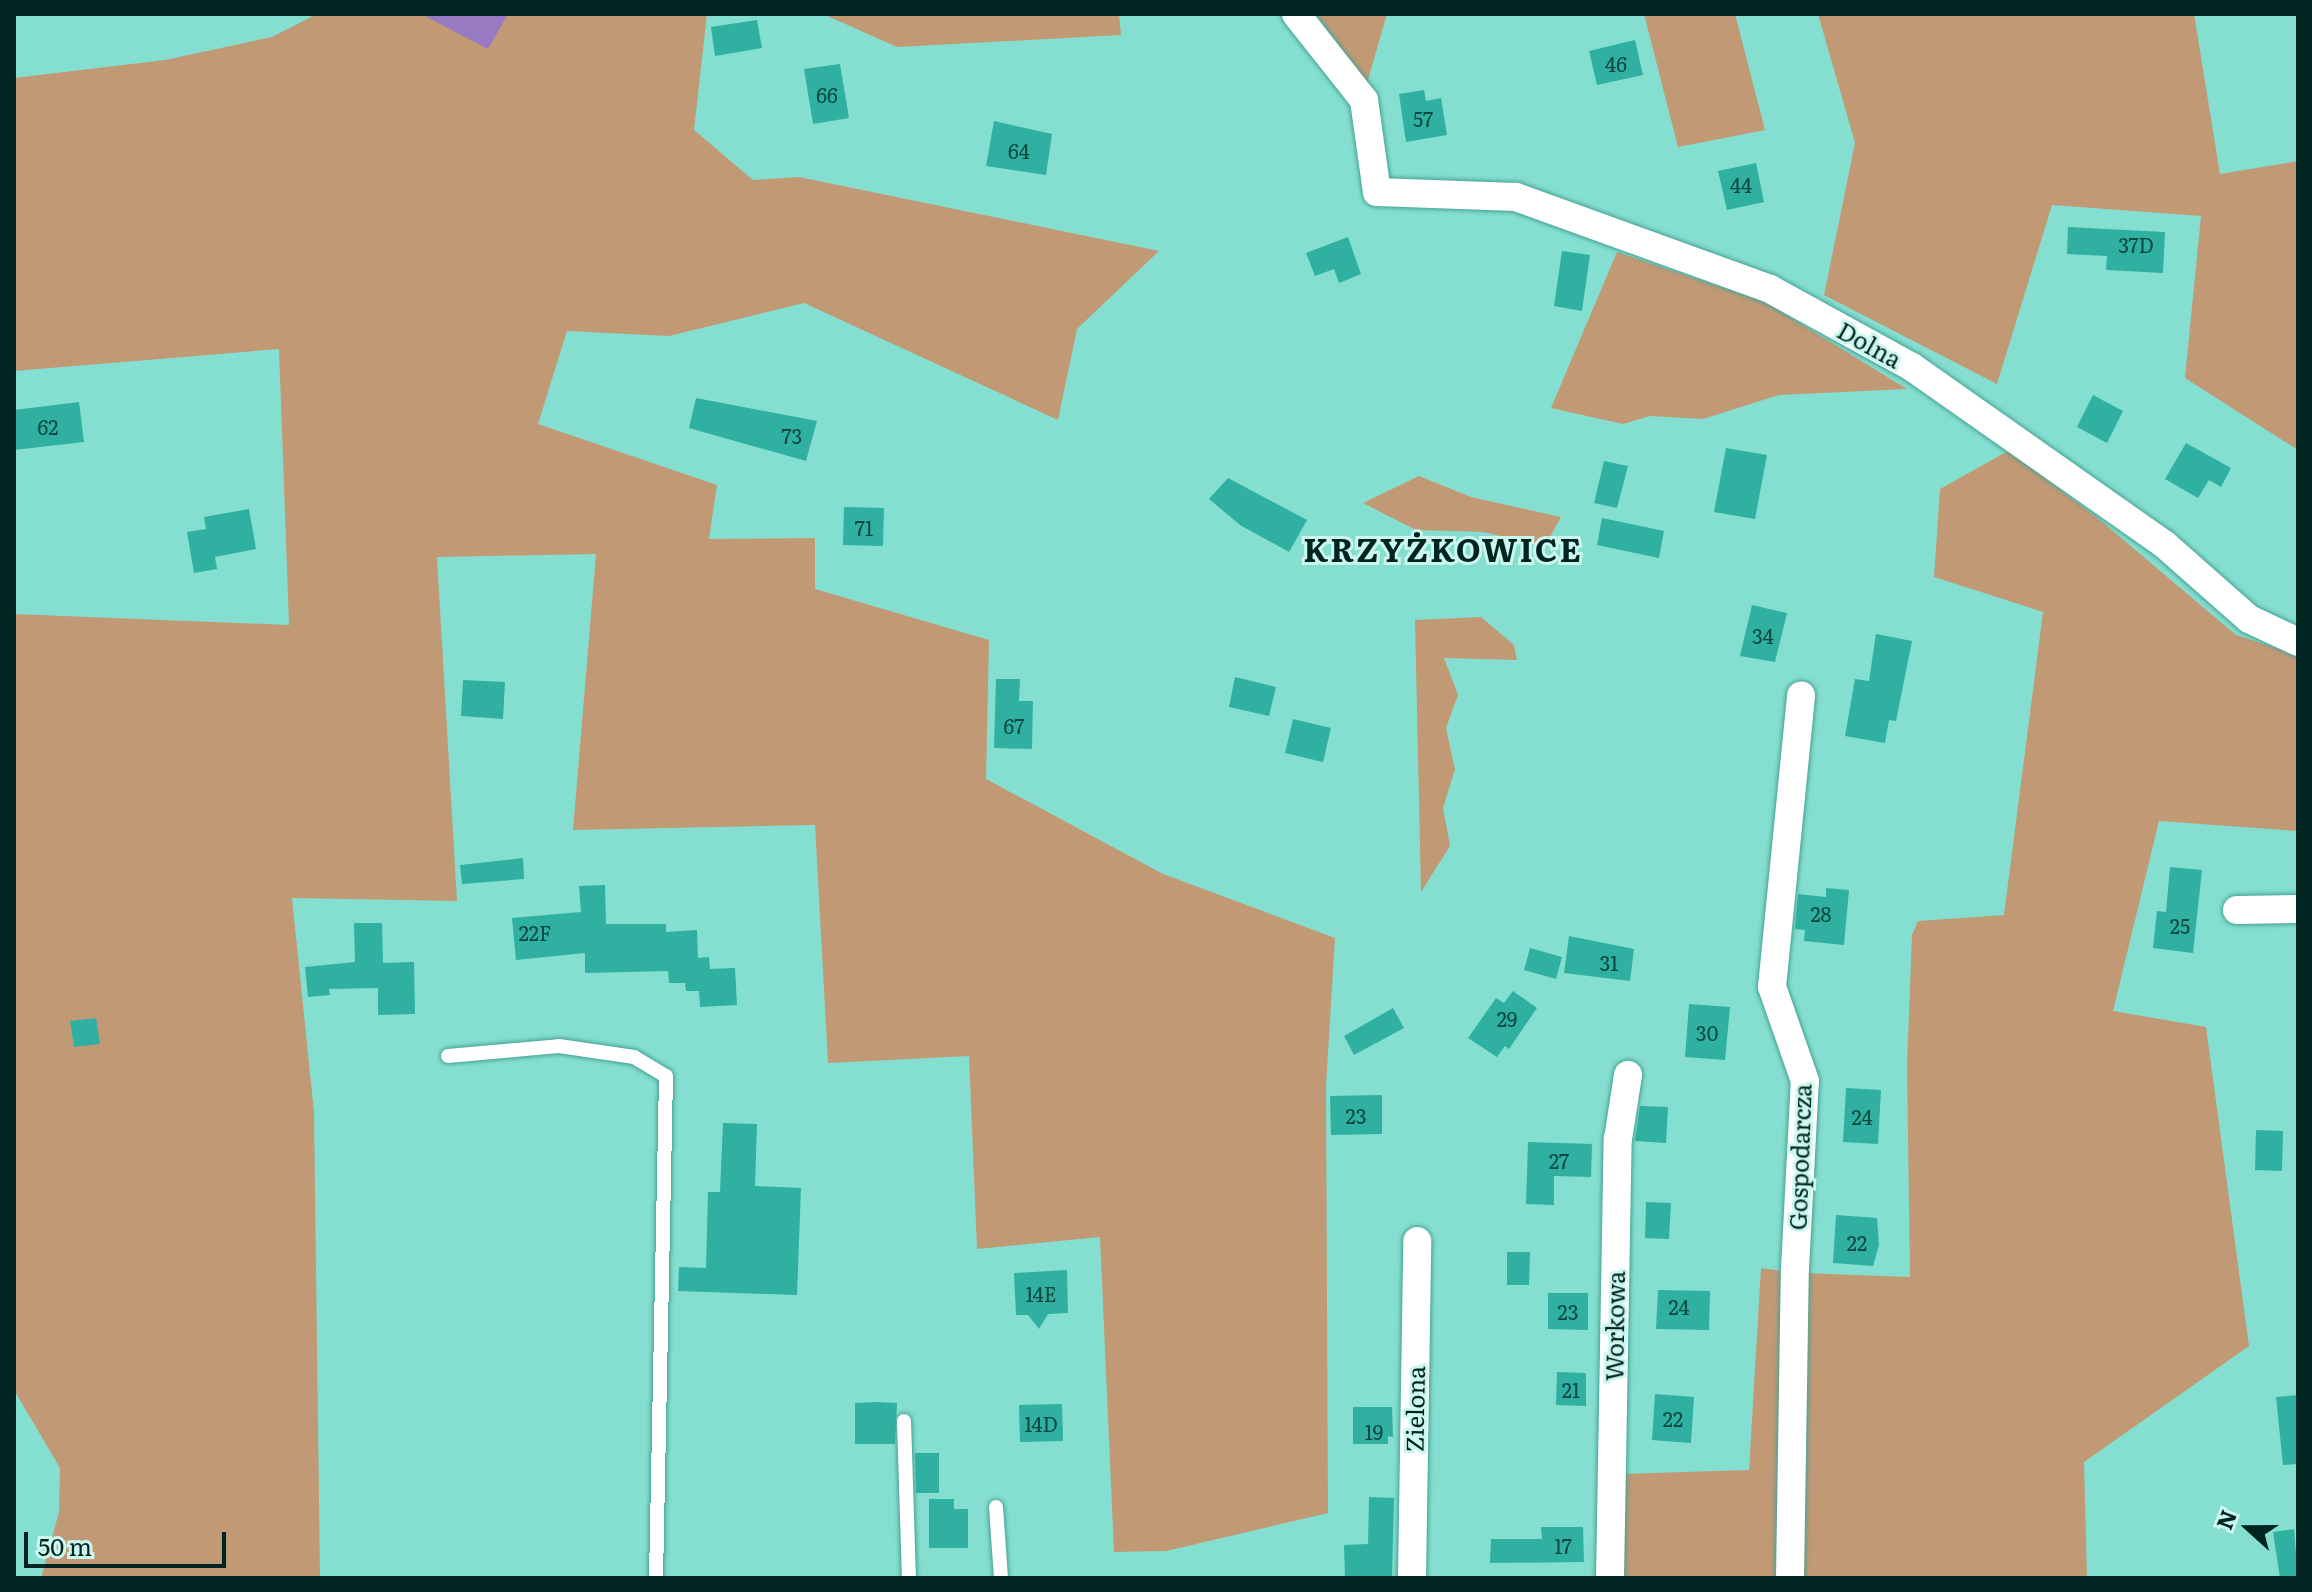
<!DOCTYPE html>
<meta charset="utf-8">
<style>
body{margin:0}
#map{position:relative;width:2312px;height:1592px;overflow:hidden;background:#85dfd0;font-family:Literata,serif}
div>[style]{position:absolute}
.green>*{inset:0;background:#c29975}
.water>*{inset:0;background:#987ac3}
.building>*{inset:0;background:#2fb0a0}
.roads{filter:drop-shadow(0 0 2px #46a294) drop-shadow(0 0 2px #46a294)}
.lane>*{height:14px;margin:-7px;padding:0 7px;transform-origin:7px;border-radius:7px;background:#fff}
.street>*{height:28px;margin:-14px;padding:0 14px;transform-origin:14px;border-radius:14px;background:#fff}
span{translate:-50% -50%;white-space:nowrap;text-align:center;line-height:1.15;-webkit-text-stroke:6px #ccf7ef;paint-order:stroke}
.number-label{font-size:20px;color:#0c4840}
.number-label span{-webkit-text-stroke-width:0}
.street-label{font-size:24px;color:#002520}
.district-label{font-size:32px;color:#002520;font-weight:700;letter-spacing:2px}
.frame{position:absolute;inset:0;border:16px solid #002520;pointer-events:none}
.north{position:absolute;left:2208px;top:1488px;width:80px;height:80px;-webkit-text-stroke:6px #ccf7ef;paint-order:stroke;rotate:291deg;font-size:22px;font-weight:700;line-height:32px;text-align:center;color:#002520}
.north::after{content:'';display:block;margin:auto;width:28px;height:36px;background:#002520;clip-path:polygon(50% 0,100% 100%,50% 72%,0 100%)}
.scale{position:absolute;left:24px;top:1532px;width:202px;height:36px;box-sizing:border-box;border:4px solid #002520;border-top:0;padding-left:10px;font-size:24px;line-height:28px;white-space:nowrap;color:#002520;-webkit-text-stroke:6px #ccf7ef;paint-order:stroke}
</style>
<div id="map">
<div class="green">
<div style="clip-path:polygon(317px 14px,707px 14px,694px 130px,753px 180px,799px 177px,1159px 251px,1077px 329px,1058px 420px,804px 303px,669px 336px,567px 331px,538px 424px,717px 485px,709px 539px,815px 538px,815px 589px,989px 640px,986px 779px,1163px 874px,1335px 938px,1326px 1086px,1328px 1513px,1166px 1551px,1114px 1552px,1100px 1237px,977px 1249px,969px 1056px,828px 1063px,815px 825px,573px 830px,596px 554px,437px 557px,457px 901px,292px 898px,314px 1112px,320px 1578px,41px 1578px,59px 1512px,60px 1468px,14px 1390px,14px 614px,289px 625px,279px 349px,14px 371px,14px 78px,165px 60px,272px 37px)"></div>
<div style="clip-path:polygon(823px 14px,1119px 14px,1121px 35px,897px 47px)"></div>
<div style="clip-path:polygon(1316px 14px,1387px 14px,1367px 83px)"></div>
<div style="clip-path:polygon(1644px 14px,1735px 14px,1765px 130px,1678px 147px)"></div>
<div style="clip-path:polygon(1818px 14px,2194px 14px,2220px 174px,2298px 161px,2298px 450px,2185px 378px,2201px 216px,2052px 205px,1997px 384px,1824px 295px,1855px 143px)"></div>
<div style="clip-path:polygon(1617px 252px,1765px 302px,1907px 389px,1779px 395px,1703px 419px,1650px 416px,1623px 424px,1551px 408px)"></div>
<div style="clip-path:polygon(2008px 451px,2094px 515px,2236px 635px,2298px 655px,2298px 831px,2159px 821px,2113px 1011px,2206px 1027px,2249px 1346px,2084px 1462px,2087px 1578px,1800px 1578px,1802px 1273px,1910px 1277px,1907px 1065px,1912px 935px,1918px 921px,2004px 915px,2043px 612px,1934px 577px,1940px 489px)"></div>
<div style="clip-path:polygon(1419px 476px,1471px 497px,1561px 517px,1545px 546px,1483px 532px,1416px 530px,1363px 503px)"></div>
<div style="clip-path:polygon(1481px 617px,1514px 645px,1517px 660px,1444px 658px,1458px 695px,1446px 728px,1455px 769px,1443px 808px,1450px 846px,1421px 892px,1415px 620px)"></div>
<div style="clip-path:polygon(1761px 1268px,1782px 1271px,1780px 1578px,1621px 1578px,1621px 1474px,1749px 1470px)"></div>
</div>
<div class="water">
<div style="clip-path:polygon(421px 14px,508px 14px,488px 49px)"></div>
</div>
<div class="building">
<div style="clip-path:polygon(757px 20px,762px 48px,715px 56px,711px 27px)"></div>
<div style="clip-path:polygon(1635px 40px,1643px 75px,1597px 85px,1589px 51px)"></div>
<div style="clip-path:polygon(840px 64px,849px 118px,813px 124px,804px 69px)"></div>
<div style="clip-path:polygon(1424px 90px,1426px 101px,1441px 98px,1447px 135px,1406px 142px,1399px 94px)"></div>
<div style="clip-path:polygon(994px 121px,1052px 134px,1046px 175px,986px 166px)"></div>
<div style="clip-path:polygon(1756px 163px,1764px 202px,1727px 210px,1718px 171px)"></div>
<div style="clip-path:polygon(2068px 227px,2165px 232px,2163px 273px,2106px 270px,2107px 256px,2067px 254px)"></div>
<div style="clip-path:polygon(1348px 237px,1361px 274px,1339px 283px,1334px 269px,1315px 276px,1306px 253px)"></div>
<div style="clip-path:polygon(1562px 251px,1590px 255px,1582px 311px,1554px 306px)"></div>
<div style="clip-path:polygon(2093px 395px,2123px 411px,2107px 443px,2077px 427px)"></div>
<div style="clip-path:polygon(696px 398px,817px 421px,806px 461px,689px 428px)"></div>
<div style="clip-path:polygon(79px 402px,84px 442px,14px 450px,14px 410px)"></div>
<div style="clip-path:polygon(2186px 443px,2231px 468px,2221px 487px,2209px 480px,2198px 498px,2165px 479px)"></div>
<div style="clip-path:polygon(1726px 448px,1767px 455px,1755px 519px,1714px 512px)"></div>
<div style="clip-path:polygon(1604px 461px,1628px 466px,1617px 508px,1594px 503px)"></div>
<div style="clip-path:polygon(1228px 478px,1307px 520px,1289px 552px,1240px 525px,1209px 499px)"></div>
<div style="clip-path:polygon(844px 507px,884px 508px,883px 546px,843px 545px)"></div>
<div style="clip-path:polygon(249px 509px,256px 549px,215px 557px,217px 569px,194px 573px,187px 532px,206px 529px,204px 517px)"></div>
<div style="clip-path:polygon(1602px 518px,1664px 531px,1659px 558px,1597px 545px)"></div>
<div style="clip-path:polygon(1752px 605px,1787px 613px,1775px 662px,1740px 656px)"></div>
<div style="clip-path:polygon(1876px 634px,1912px 641px,1896px 721px,1889px 720px,1885px 743px,1845px 736px,1855px 679px,1869px 681px)"></div>
<div style="clip-path:polygon(1235px 677px,1276px 687px,1269px 716px,1229px 707px)"></div>
<div style="clip-path:polygon(996px 679px,1020px 679px,1019px 701px,1033px 701px,1032px 749px,994px 748px)"></div>
<div style="clip-path:polygon(463px 680px,505px 682px,503px 719px,461px 716px)"></div>
<div style="clip-path:polygon(1293px 719px,1331px 728px,1323px 762px,1285px 753px)"></div>
<div style="clip-path:polygon(523px 858px,524px 879px,462px 884px,460px 865px)"></div>
<div style="clip-path:polygon(2170px 867px,2202px 870px,2193px 953px,2153px 948px,2157px 911px,2166px 912px)"></div>
<div style="clip-path:polygon(605px 885px,606px 924px,666px 924px,666px 932px,697px 930px,698px 958px,709px 957px,710px 969px,735px 968px,737px 1005px,700px 1007px,699px 991px,686px 991px,685px 983px,669px 983px,668px 971px,585px 973px,585px 953px,516px 960px,512px 918px,581px 912px,579px 886px)"></div>
<div style="clip-path:polygon(1826px 888px,1849px 890px,1844px 945px,1804px 941px,1805px 930px,1795px 929px,1798px 894px,1826px 897px)"></div>
<div style="clip-path:polygon(354px 923px,382px 923px,383px 963px,414px 962px,415px 1014px,378px 1015px,378px 988px,329px 989px,330px 995px,308px 997px,305px 967px,355px 962px)"></div>
<div style="clip-path:polygon(1569px 936px,1634px 949px,1630px 981px,1564px 973px)"></div>
<div style="clip-path:polygon(1530px 948px,1562px 957px,1556px 979px,1524px 970px)"></div>
<div style="clip-path:polygon(1513px 991px,1537px 1008px,1509px 1049px,1505px 1046px,1497px 1057px,1468px 1038px,1496px 998px,1504px 1003px)"></div>
<div style="clip-path:polygon(1689px 1004px,1730px 1007px,1725px 1060px,1685px 1057px)"></div>
<div style="clip-path:polygon(1393px 1008px,1404px 1028px,1354px 1055px,1344px 1036px)"></div>
<div style="clip-path:polygon(96px 1018px,100px 1044px,74px 1047px,70px 1021px)"></div>
<div style="clip-path:polygon(1846px 1088px,1881px 1090px,1878px 1144px,1843px 1142px)"></div>
<div style="clip-path:polygon(1382px 1095px,1382px 1134px,1331px 1135px,1330px 1096px)"></div>
<div style="clip-path:polygon(1640px 1106px,1668px 1107px,1666px 1143px,1635px 1141px)"></div>
<div style="clip-path:polygon(723px 1123px,757px 1124px,755px 1186px,801px 1188px,797px 1295px,678px 1291px,679px 1267px,706px 1268px,708px 1192px,720px 1192px)"></div>
<div style="clip-path:polygon(2256px 1130px,2283px 1131px,2282px 1171px,2255px 1170px)"></div>
<div style="clip-path:polygon(1528px 1142px,1592px 1144px,1591px 1177px,1554px 1176px,1554px 1205px,1526px 1204px)"></div>
<div style="clip-path:polygon(1646px 1202px,1671px 1203px,1669px 1239px,1645px 1238px)"></div>
<div style="clip-path:polygon(1836px 1215px,1877px 1218px,1879px 1245px,1873px 1266px,1833px 1263px)"></div>
<div style="clip-path:polygon(1507px 1252px,1530px 1252px,1529px 1285px,1507px 1285px)"></div>
<div style="clip-path:polygon(1067px 1270px,1068px 1313px,1048px 1314px,1039px 1329px,1028px 1315px,1016px 1315px,1014px 1273px)"></div>
<div style="clip-path:polygon(1658px 1290px,1710px 1291px,1709px 1330px,1656px 1329px)"></div>
<div style="clip-path:polygon(1548px 1293px,1588px 1293px,1588px 1330px,1548px 1329px)"></div>
<div style="clip-path:polygon(1557px 1372px,1586px 1373px,1586px 1406px,1556px 1405px)"></div>
<div style="clip-path:polygon(1655px 1394px,1694px 1397px,1691px 1443px,1652px 1440px)"></div>
<div style="clip-path:polygon(2298px 1395px,2298px 1464px,2283px 1465px,2276px 1397px)"></div>
<div style="clip-path:polygon(877px 1402px,897px 1403px,895px 1444px,855px 1444px,855px 1403px)"></div>
<div style="clip-path:polygon(1058px 1404px,1062px 1404px,1063px 1441px,1020px 1442px,1019px 1405px)"></div>
<div style="clip-path:polygon(1353px 1407px,1392px 1407px,1393px 1437px,1388px 1436px,1388px 1444px,1353px 1444px)"></div>
<div style="clip-path:polygon(915px 1453px,939px 1453px,939px 1493px,916px 1493px)"></div>
<div style="clip-path:polygon(1369px 1497px,1394px 1498px,1392px 1578px,1345px 1578px,1344px 1545px,1368px 1544px)"></div>
<div style="clip-path:polygon(929px 1499px,954px 1499px,954px 1509px,968px 1509px,968px 1548px,929px 1548px)"></div>
<div style="clip-path:polygon(1541px 1527px,1583px 1527px,1584px 1562px,1490px 1563px,1491px 1539px,1542px 1539px)"></div>
<div style="clip-path:polygon(2294px 1529px,2298px 1578px,2280px 1578px,2273px 1532px)"></div>
</div>
<div class="roads">
<div class="lane">
<div style="left:448px;top:1056px;width:111px;rotate:-5.1deg"></div>
<div style="left:559px;top:1046px;width:76px;rotate:8.3deg"></div>
<div style="left:634px;top:1057px;width:37px;rotate:31deg"></div>
<div style="left:666px;top:1076px;width:502px;rotate:91.14deg"></div>
<div style="left:904px;top:1421px;width:157px;rotate:88.2deg"></div>
<div style="left:996px;top:1507px;width:71px;rotate:86deg"></div>
</div>
<div class="street">
<div style="left:1296px;top:14px;width:110px;rotate:51.7deg"></div>
<div style="left:1364px;top:100px;width:93px;rotate:82deg"></div>
<div style="left:1377px;top:192px;width:139px;rotate:2.1deg"></div>
<div style="left:1516px;top:197px;width:270px;rotate:19.9deg"></div>
<div style="left:1770px;top:289px;width:162px;rotate:28.8deg"></div>
<div style="left:1912px;top:367px;width:308px;rotate:35.1deg"></div>
<div style="left:2164px;top:544px;width:113px;rotate:41.4deg"></div>
<div style="left:2249px;top:619px;width:54px;rotate:25.1deg"></div>
<div style="left:2237px;top:910px;width:61px;rotate:-0.9deg"></div>
<div style="left:1412px;top:1578px;width:337px;rotate:-89.1deg"></div>
<div style="left:1610px;top:1578px;width:439px;rotate:-89deg"></div>
<div style="left:1618px;top:1139px;width:65px;rotate:-81.1deg"></div>
<div style="left:1790px;top:1578px;width:309px;rotate:-89.1deg"></div>
<div style="left:1795px;top:1269px;width:188px;rotate:-87deg"></div>
<div style="left:1805px;top:1081px;width:100px;rotate:-109.3deg"></div>
<div style="left:1772px;top:987px;width:293px;rotate:-84.3deg"></div>
</div>
</div>
<div class="number-label">
<span style="left:1616px;top:63px">46</span>
<span style="left:827px;top:94px">66</span>
<span style="left:1423px;top:118px">57</span>
<span style="left:1019px;top:150px">64</span>
<span style="left:1741px;top:184px">44</span>
<span style="left:2136px;top:244px">37D</span>
<span style="left:48px;top:426px">62</span>
<span style="left:792px;top:435px">73</span>
<span style="left:864px;top:527px">71</span>
<span style="left:1763px;top:635px">34</span>
<span style="left:1014px;top:725px">67</span>
<span style="left:1821px;top:913px">28</span>
<span style="left:2180px;top:925px">25</span>
<span style="left:535px;top:932px">22F</span>
<span style="left:1609px;top:962px">31</span>
<span style="left:1507px;top:1018px">29</span>
<span style="left:1707px;top:1032px">30</span>
<span style="left:1356px;top:1115px">23</span>
<span style="left:1862px;top:1116px">24</span>
<span style="left:1559px;top:1160px">27</span>
<span style="left:1857px;top:1242px">22</span>
<span style="left:1041px;top:1293px">14E</span>
<span style="left:1679px;top:1306px">24</span>
<span style="left:1568px;top:1311px">23</span>
<span style="left:1571px;top:1389px">21</span>
<span style="left:1673px;top:1418px">22</span>
<span style="left:1041px;top:1423px">14D</span>
<span style="left:1374px;top:1431px">19</span>
<span style="left:1563px;top:1545px">17</span>
</div>
<div class="street-label">
<span style="left:1870px;top:344px;rotate:29deg">Dolna</span>
<span style="left:1799px;top:1157px;rotate:-88deg">Gospodarcza</span>
<span style="left:1614px;top:1326px;rotate:-89deg">Workowa</span>
<span style="left:1414px;top:1409px;rotate:-89deg">Zielona</span>
</div>
<div class="district-label">
<span style="left:1443px;top:548px">KRZYŻKOWICE</span>
</div>
<div class="frame"></div>
<div class="north">N</div>
<div class="scale">50 m</div>
</div>
